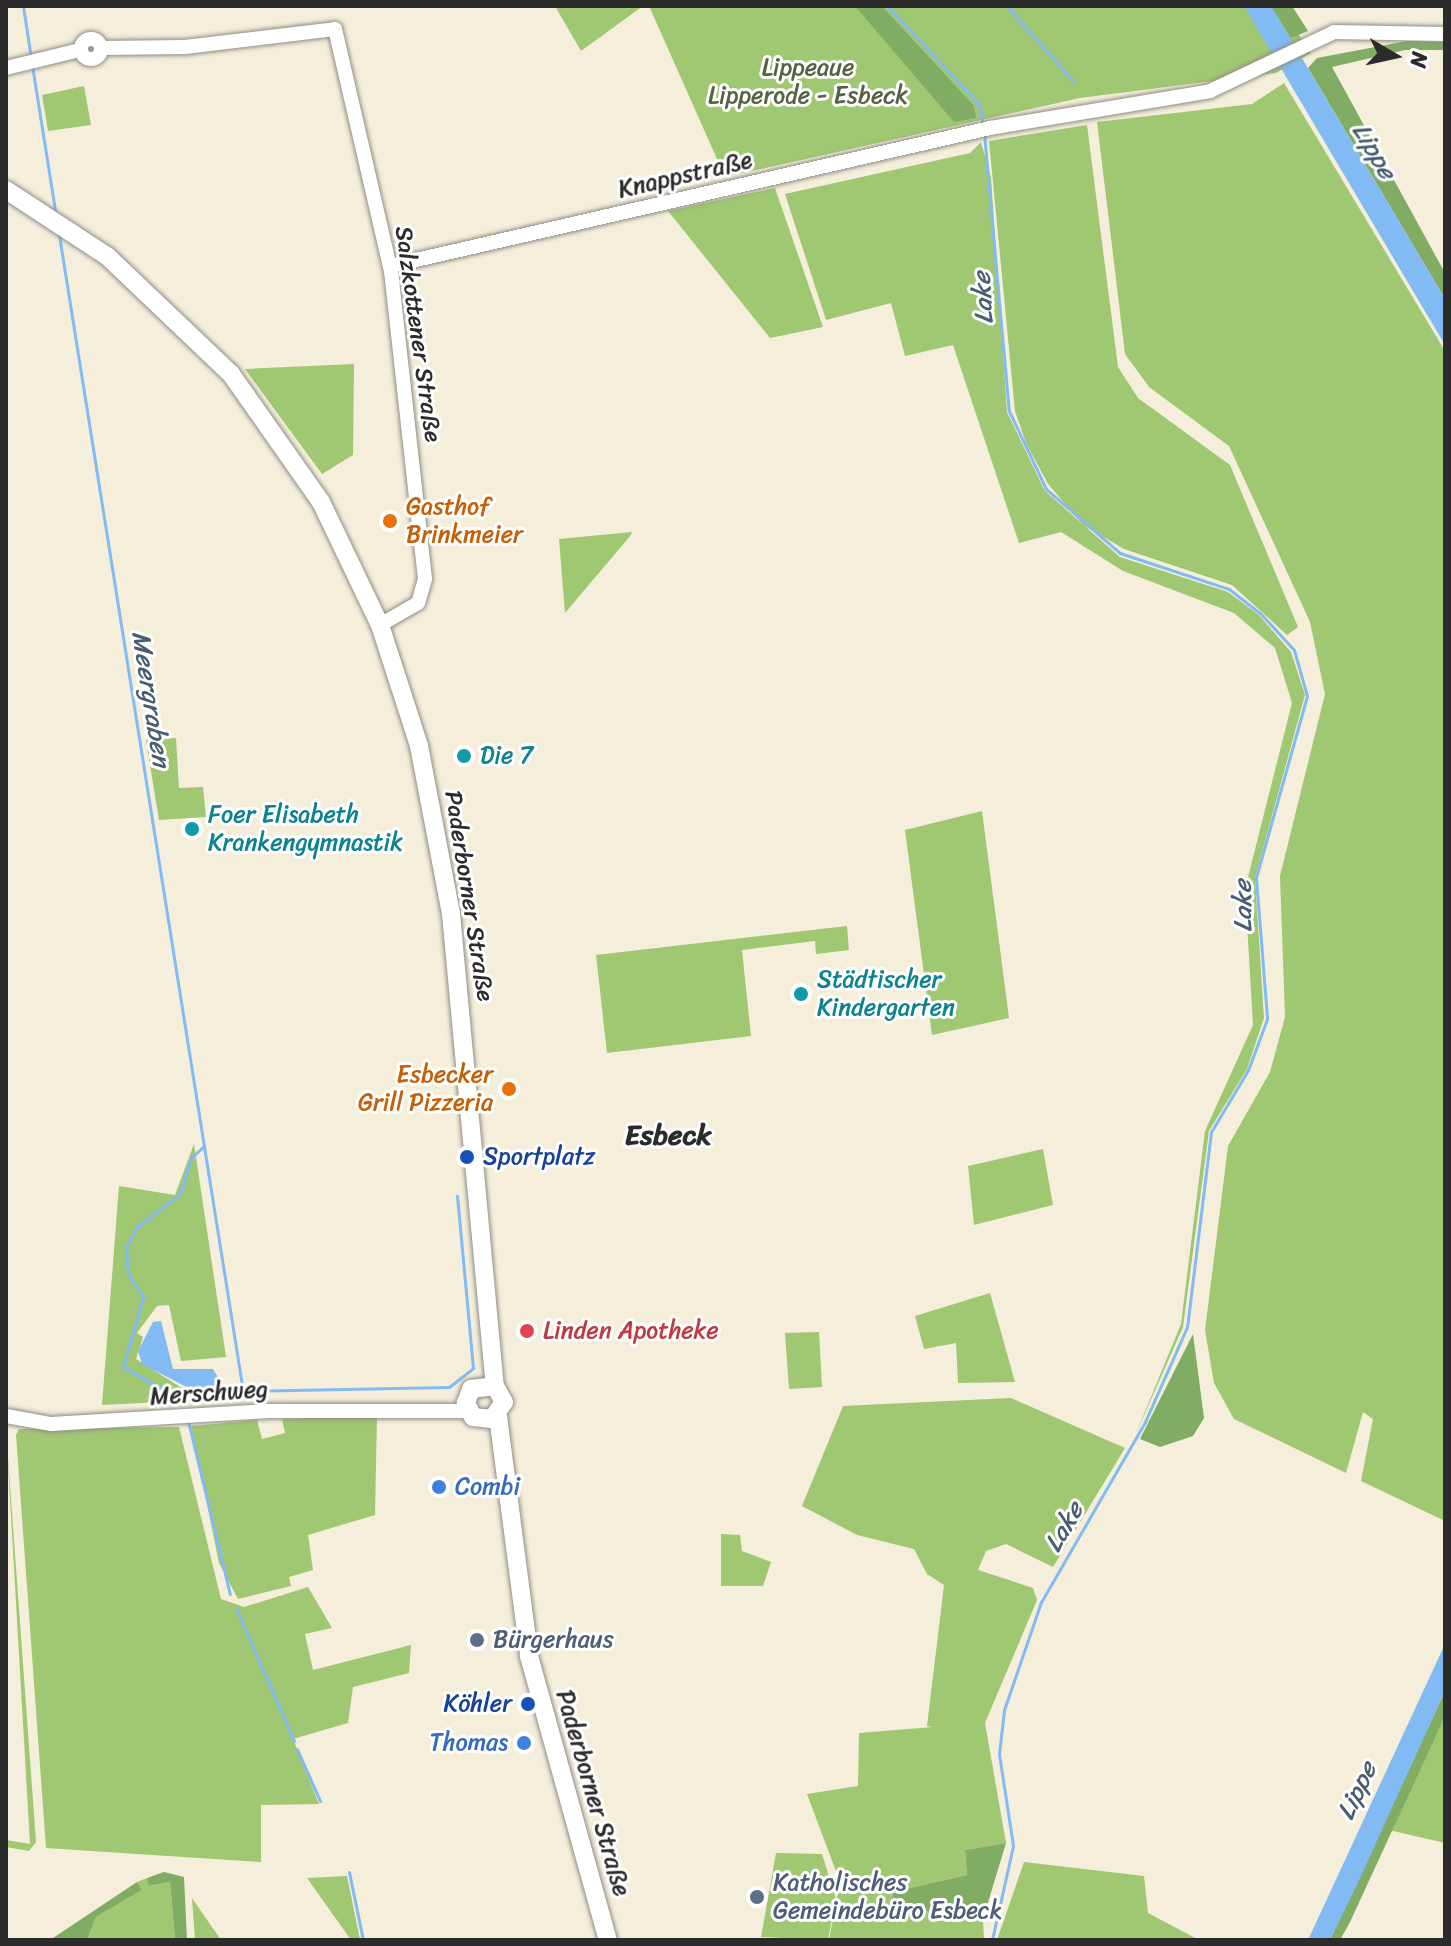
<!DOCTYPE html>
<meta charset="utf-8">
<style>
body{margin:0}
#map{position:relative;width:1451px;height:1946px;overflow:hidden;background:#f4eedb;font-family:Sriracha,sans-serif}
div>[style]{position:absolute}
.green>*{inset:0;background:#a0c772}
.forest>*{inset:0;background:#80ac64}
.water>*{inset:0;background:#82baf3}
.stream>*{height:3px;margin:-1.5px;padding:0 1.5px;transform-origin:1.5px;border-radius:1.5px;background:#82baf3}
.roads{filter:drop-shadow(0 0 2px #908c83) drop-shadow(0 0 2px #908c83)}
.minor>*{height:14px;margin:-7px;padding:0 7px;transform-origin:7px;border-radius:7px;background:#fff}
.minor>.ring{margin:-7px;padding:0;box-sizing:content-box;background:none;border:14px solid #fff;border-radius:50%}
.major>*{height:18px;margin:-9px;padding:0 9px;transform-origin:9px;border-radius:9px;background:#fff}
.dots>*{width:22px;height:22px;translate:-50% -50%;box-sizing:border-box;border:4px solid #fff;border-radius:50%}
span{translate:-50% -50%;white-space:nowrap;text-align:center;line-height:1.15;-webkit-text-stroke:6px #fff;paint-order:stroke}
.park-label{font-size:24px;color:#546244}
.street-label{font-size:24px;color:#2b2b2b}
.food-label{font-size:24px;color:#c56008}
.left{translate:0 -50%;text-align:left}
.right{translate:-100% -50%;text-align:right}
.culture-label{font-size:24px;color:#0d838f}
.transit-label{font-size:24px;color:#164399}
.health-label{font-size:24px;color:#be3a42}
.shop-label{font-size:24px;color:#366cbe}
.service-label{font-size:24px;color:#4e5e75}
.water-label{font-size:26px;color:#495d71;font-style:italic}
.quarter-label{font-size:28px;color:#2b2b2b;font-weight:700}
.frame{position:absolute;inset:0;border:8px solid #2b2b2b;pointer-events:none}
.north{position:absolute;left:1355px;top:16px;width:80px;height:80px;-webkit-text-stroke:6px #fff;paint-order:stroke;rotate:99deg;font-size:22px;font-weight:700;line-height:32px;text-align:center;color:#2b2b2b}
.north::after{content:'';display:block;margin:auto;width:28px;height:36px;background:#2b2b2b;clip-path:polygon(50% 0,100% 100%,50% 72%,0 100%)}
</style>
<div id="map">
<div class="green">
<div style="clip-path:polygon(555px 6px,643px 6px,581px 51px)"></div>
<div style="clip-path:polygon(649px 6px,1280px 6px,1311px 53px,1276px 73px,1080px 98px,725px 177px)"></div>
<div style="clip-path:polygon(1284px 83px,1445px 351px,1445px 1521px,1361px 1481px,1373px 1419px,1363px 1412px,1346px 1473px,1234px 1419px,1214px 1383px,1205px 1330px,1228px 1146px,1270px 1072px,1285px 1017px,1280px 876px,1325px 694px,1310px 622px,1229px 446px,1149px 387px,1125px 354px,1097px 122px,1252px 104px)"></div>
<div style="clip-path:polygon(84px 86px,91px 125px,48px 131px,42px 95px)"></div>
<div style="clip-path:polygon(1087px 125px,1118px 367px,1138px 398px,1230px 465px,1298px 627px,1287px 635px,1232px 585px,1124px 549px,1083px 525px,1048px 484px,1026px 443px,1015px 411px,989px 141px)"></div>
<div style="clip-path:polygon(981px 142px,991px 177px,1007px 412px,1045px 491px,1120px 557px,1228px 592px,1259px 615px,1291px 652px,1305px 695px,1255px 878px,1264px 1018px,1247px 1069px,1209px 1131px,1183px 1327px,1135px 1436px,1181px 1324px,1205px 1131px,1253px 1025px,1245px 889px,1292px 703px,1275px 648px,1234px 613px,1123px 571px,1061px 532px,1019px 543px,953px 345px,905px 356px,891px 303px,826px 320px,785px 194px,970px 153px)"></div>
<div style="clip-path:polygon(775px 188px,823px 327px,770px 338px,668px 211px)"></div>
<div style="clip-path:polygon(354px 364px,353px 455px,322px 474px,245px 369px)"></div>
<div style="clip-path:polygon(632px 532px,631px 535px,565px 613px,559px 539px)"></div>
<div style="clip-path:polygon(176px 738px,179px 788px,203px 787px,206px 817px,159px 820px,146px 740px)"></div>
<div style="clip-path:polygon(982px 811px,1009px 1018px,932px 1035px,905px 830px)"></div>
<div style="clip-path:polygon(847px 926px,849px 950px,816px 954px,815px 941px,742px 950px,751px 1036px,607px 1053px,596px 955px)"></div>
<div style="clip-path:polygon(194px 1144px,226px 1357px,181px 1361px,169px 1305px,157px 1306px,137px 1333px,143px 1337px,136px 1359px,201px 1400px,102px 1405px,119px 1186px,175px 1195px)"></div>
<div style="clip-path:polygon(1043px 1149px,1053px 1205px,974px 1225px,968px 1166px)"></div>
<div style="clip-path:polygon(990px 1293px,1015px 1382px,958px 1383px,956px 1343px,924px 1349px,915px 1316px)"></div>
<div style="clip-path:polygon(819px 1332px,822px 1387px,789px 1389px,785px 1333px)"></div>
<div style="clip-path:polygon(1011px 1398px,1125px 1448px,1053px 1567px,1006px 1544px,986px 1551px,978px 1570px,1033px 1588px,1037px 1600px,985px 1723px,1006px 1843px,965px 1850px,967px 1875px,892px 1892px,895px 1907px,983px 1919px,984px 1940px,829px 1940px,840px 1882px,807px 1794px,858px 1786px,859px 1733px,933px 1727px,927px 1726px,944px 1585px,927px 1574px,914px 1549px,857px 1535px,802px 1506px,843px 1406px)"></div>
<div style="clip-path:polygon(377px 1416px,375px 1515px,308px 1535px,313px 1570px,289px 1577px,291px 1586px,238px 1599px,219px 1563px,191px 1426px,257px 1420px,262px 1439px,285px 1433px,282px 1419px)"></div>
<div style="clip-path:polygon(179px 1427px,221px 1599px,244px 1607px,308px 1587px,332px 1628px,305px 1634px,313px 1670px,411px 1645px,409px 1673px,353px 1687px,348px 1723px,293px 1739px,319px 1804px,261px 1805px,261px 1862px,46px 1848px,16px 1435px,19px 1429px)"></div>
<div style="clip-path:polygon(6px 1430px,36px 1842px,29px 1851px,6px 1847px,6px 1840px,30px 1844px)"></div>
<div style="clip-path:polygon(721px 1534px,740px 1535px,742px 1551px,771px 1562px,763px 1586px,721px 1586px)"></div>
<div style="clip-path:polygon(1445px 1716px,1445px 1843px,1389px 1830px)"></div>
<div style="clip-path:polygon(776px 1853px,822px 1854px,836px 1899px,828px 1940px,761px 1937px)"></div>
<div style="clip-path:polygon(1024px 1862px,1144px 1876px,1148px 1913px,1199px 1940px,997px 1940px)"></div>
<div style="clip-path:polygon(347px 1876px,360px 1940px,351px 1940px,307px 1878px)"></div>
<div style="clip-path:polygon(147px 1878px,150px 1886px,170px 1882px,175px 1940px,87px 1940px,96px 1917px,142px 1890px,137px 1882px)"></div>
<div style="clip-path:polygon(192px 1898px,221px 1940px,195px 1940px)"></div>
</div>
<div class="forest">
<div style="clip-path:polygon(855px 6px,882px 6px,974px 106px,976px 118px,954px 122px)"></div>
<div style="clip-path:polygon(1271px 6px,1292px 6px,1308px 31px,1291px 38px)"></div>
<div style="clip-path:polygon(1407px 41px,1445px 42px,1445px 50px,1405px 50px,1332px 67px,1445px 273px,1445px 299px,1308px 68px,1317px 58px)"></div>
<div style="clip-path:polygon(1193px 1334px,1204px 1418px,1193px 1436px,1160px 1447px,1140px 1439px)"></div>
<div style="clip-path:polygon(1445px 1691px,1445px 1716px,1350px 1922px,1340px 1940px,1330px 1940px)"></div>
<div style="clip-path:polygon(1006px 1843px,983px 1919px,895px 1907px,892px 1892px,967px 1875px,965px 1850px)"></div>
<div style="clip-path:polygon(164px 1872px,184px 1877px,187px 1940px,175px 1940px,170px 1882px,149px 1886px,147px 1878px)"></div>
<div style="clip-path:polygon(137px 1882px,142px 1890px,96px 1917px,87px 1940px,50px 1940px)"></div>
</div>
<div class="water">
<div style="clip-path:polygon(1244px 6px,1271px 6px,1445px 299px,1445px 345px)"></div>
<div style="clip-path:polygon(161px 1321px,173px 1369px,213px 1369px,227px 1392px,200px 1394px,142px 1364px,138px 1351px,153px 1322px)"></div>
<div style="clip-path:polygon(1445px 1644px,1445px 1691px,1356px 1887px,1330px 1940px,1308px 1940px)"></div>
</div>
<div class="stream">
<div style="left:23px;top:6px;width:53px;rotate:81.3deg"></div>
<div style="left:887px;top:6px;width:134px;rotate:46.8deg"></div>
<div style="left:979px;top:104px;width:21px;rotate:79deg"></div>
<div style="left:1007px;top:6px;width:100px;rotate:48.7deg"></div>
<div style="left:32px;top:65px;width:153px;rotate:81deg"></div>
<div style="left:984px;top:133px;width:279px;rotate:84.9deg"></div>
<div style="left:1009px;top:411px;width:86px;rotate:64.6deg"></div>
<div style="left:1046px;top:489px;width:98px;rotate:40.9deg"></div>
<div style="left:1120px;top:553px;width:115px;rotate:18.3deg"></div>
<div style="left:1229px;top:589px;width:39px;rotate:38deg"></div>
<div style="left:1260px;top:613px;width:50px;rotate:47.4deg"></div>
<div style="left:1294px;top:650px;width:48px;rotate:74.2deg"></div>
<div style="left:1307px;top:696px;width:189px;rotate:105.7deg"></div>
<div style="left:1256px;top:878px;width:141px;rotate:85.5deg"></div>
<div style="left:1267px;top:1019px;width:54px;rotate:110.4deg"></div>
<div style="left:1248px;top:1070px;width:72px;rotate:120.8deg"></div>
<div style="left:1211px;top:1132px;width:196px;rotate:97deg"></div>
<div style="left:1187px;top:1327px;width:104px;rotate:113.9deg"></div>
<div style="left:1145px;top:1422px;width:208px;rotate:120deg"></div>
<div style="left:1041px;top:1602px;width:114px;rotate:108.9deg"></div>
<div style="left:1004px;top:1710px;width:44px;rotate:96.5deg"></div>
<div style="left:999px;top:1754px;width:93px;rotate:81.3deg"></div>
<div style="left:1013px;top:1846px;width:96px;rotate:102.6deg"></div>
<div style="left:59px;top:235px;width:1178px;rotate:80.96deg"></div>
<div style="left:244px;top:1391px;width:205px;rotate:-1.1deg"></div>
<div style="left:449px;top:1387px;width:31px;rotate:-38deg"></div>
<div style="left:473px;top:1368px;width:173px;rotate:-95.3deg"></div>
<div style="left:181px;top:1399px;width:66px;rotate:-151.1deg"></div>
<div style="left:123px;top:1367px;width:73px;rotate:-74.1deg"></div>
<div style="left:143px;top:1297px;width:27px;rotate:-123deg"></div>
<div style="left:128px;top:1274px;width:27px;rotate:-94deg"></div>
<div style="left:126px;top:1247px;width:23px;rotate:-61deg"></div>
<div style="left:137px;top:1227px;width:54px;rotate:-37.5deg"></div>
<div style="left:180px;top:1194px;width:38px;rotate:-73deg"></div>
<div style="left:191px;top:1158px;width:18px;rotate:-43deg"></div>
<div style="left:188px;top:1421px;width:178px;rotate:76.4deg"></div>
<div style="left:236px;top:1608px;width:145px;rotate:66.4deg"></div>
<div style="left:297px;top:1749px;width:57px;rotate:66.1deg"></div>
<div style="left:349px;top:1872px;width:69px;rotate:78.4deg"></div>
</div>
<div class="roads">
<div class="minor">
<div class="ring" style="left:81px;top:39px;width:6px;height:6px"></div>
<div style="left:101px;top:48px;width:84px;rotate:-0.7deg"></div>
<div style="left:185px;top:47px;width:151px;rotate:-6.8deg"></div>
<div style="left:335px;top:29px;width:248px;rotate:77deg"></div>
<div style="left:391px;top:271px;width:310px;rotate:83.7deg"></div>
<div style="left:425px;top:579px;width:25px;rotate:106deg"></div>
<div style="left:418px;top:603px;width:44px;rotate:149.9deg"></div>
<div style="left:6px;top:68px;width:76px;rotate:-13.7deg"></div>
<div style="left:390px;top:266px;width:616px;rotate:-12.95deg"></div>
<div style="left:990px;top:128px;width:223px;rotate:-9.5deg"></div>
<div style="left:1210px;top:91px;width:137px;rotate:-25.4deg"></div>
<div style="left:1334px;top:32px;width:111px;rotate:1deg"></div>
<div style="left:6px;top:1416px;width:46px;rotate:10.1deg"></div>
<div style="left:51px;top:1424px;width:218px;rotate:-3.4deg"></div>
<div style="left:269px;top:1411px;width:199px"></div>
</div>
<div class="major">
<div style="left:6px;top:190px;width:121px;rotate:33.2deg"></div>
<div style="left:107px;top:256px;width:171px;rotate:43.6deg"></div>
<div style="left:231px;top:374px;width:156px;rotate:54.9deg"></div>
<div style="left:321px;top:502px;width:136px;rotate:64.4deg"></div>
<div style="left:380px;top:625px;width:127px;rotate:72.1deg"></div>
<div style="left:419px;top:746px;width:171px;rotate:79.2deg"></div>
<div style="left:451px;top:914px;width:474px;rotate:84.7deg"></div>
<div style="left:495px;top:1386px;width:18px;rotate:61deg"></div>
<div style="left:504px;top:1402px;width:21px;rotate:125deg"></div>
<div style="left:492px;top:1419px;width:19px;rotate:-174deg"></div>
<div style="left:473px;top:1417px;width:16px;rotate:-117deg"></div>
<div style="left:466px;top:1403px;width:15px;rotate:-70deg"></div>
<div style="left:471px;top:1389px;width:24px;rotate:-7deg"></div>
<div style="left:498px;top:1416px;width:242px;rotate:82.6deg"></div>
<div style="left:529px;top:1656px;width:295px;rotate:74.5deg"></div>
</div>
</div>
<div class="dots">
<div style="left:390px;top:521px;background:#e8710a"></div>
<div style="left:464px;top:756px;background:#0f9aa8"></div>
<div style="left:192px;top:829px;background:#0f9aa8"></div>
<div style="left:801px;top:994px;background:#0f9aa8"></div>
<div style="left:509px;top:1089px;background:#e8710a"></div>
<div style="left:467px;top:1157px;background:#1a4fb4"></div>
<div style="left:527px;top:1331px;background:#e0444e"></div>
<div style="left:439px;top:1487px;background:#3f7fe0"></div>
<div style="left:477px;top:1640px;background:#5c6f8a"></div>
<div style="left:528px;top:1704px;background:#1a4fb4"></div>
<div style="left:524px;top:1743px;background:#3f7fe0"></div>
<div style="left:757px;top:1897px;background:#5c6f8a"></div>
</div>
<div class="park-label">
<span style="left:808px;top:82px">Lippeaue<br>Lipperode - Esbeck</span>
</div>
<div class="street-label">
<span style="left:685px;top:175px;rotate:-13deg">Knappstraße</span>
<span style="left:418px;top:334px;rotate:82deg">Salzkottener Straße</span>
<span style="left:469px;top:896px;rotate:81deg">Paderborner Straße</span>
<span style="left:209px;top:1393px;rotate:-4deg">Merschweg</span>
<span style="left:593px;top:1793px;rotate:74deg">Paderborner Straße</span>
</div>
<div class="food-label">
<span class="left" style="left:406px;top:521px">Gasthof<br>Brinkmeier</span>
<span class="right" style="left:493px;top:1089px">Esbecker<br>Grill Pizzeria</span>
</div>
<div class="culture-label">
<span class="left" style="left:480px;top:756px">Die 7</span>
<span class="left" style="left:208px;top:829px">Foer Elisabeth<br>Krankengymnastik</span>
<span class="left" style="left:817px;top:994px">Städtischer<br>Kindergarten</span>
</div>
<div class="transit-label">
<span class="left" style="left:483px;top:1157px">Sportplatz</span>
<span class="right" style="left:512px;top:1704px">Köhler</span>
</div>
<div class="health-label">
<span class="left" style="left:543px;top:1331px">Linden Apotheke</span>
</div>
<div class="shop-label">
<span class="left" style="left:455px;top:1487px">Combi</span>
<span class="right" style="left:508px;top:1743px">Thomas</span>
</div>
<div class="service-label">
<span class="left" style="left:493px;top:1640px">Bürgerhaus</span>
<span class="left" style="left:773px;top:1897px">Katholisches<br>Gemeindebüro Esbeck</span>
</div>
<div class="water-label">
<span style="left:1374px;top:151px;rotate:59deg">Lippe</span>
<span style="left:983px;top:298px;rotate:-94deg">Lake</span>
<span style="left:151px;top:699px;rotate:81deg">Meergraben</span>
<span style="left:1243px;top:906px;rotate:-91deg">Lake</span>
<span style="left:1064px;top:1527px;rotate:-60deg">Lake</span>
<span style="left:1357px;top:1791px;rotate:-65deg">Lippe</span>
</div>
<div class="quarter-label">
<span style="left:668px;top:1135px">Esbeck</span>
</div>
<div class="frame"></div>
<div class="north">N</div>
</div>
